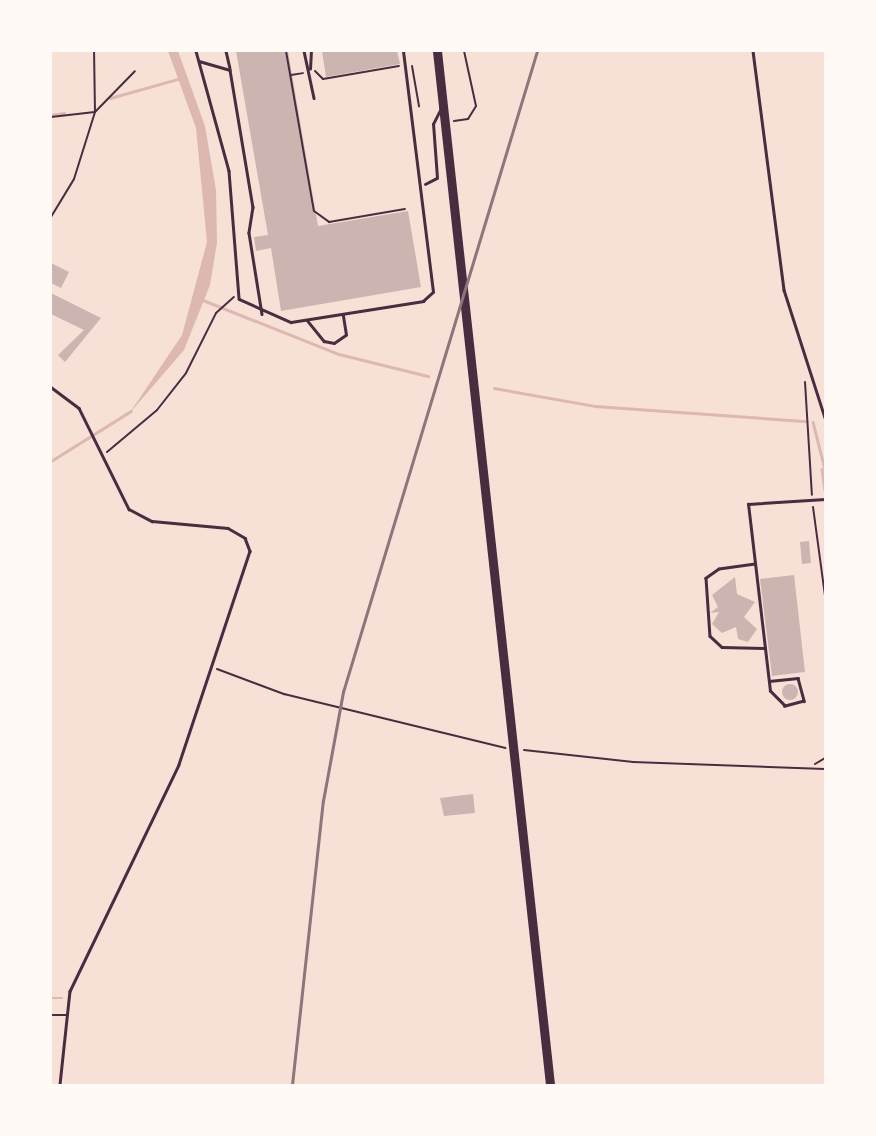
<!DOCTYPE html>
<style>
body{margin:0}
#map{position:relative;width:876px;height:1136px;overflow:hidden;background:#f7e1d7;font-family:"Roboto Condensed",sans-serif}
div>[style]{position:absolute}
.water>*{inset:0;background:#dcb8b0}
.stream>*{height:2.5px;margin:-1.25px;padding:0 1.25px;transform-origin:1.25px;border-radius:1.25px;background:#dcb8b0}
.building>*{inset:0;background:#ccb4b1}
.round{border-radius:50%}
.path>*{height:2px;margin:-1px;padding:0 1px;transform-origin:1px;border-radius:1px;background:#4a2c40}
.service>*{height:2.5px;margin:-1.25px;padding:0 1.25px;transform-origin:1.25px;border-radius:1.25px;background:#4a2c40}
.primary>*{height:9px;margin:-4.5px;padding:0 4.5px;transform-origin:4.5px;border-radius:4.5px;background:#4a2c40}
.rail>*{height:2.5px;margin:-1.25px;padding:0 1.25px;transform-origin:1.25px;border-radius:1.25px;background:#8f747c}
span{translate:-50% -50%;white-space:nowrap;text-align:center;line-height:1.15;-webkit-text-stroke:7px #fffaf5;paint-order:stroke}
.frame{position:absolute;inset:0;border:52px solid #fffaf5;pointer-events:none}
</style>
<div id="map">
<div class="water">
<div style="clip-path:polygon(168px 51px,178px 51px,205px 126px,216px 190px,217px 243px,210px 285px,184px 350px,129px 414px,182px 335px,207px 242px,196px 128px)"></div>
</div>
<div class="stream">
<div style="left:110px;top:98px;width:74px;rotate:-15.7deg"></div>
<div style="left:51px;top:115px;width:13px;rotate:-9deg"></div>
<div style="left:203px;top:300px;width:146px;rotate:21.7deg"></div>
<div style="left:339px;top:354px;width:92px;rotate:13.9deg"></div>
<div style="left:494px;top:388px;width:103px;rotate:10.1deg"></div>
<div style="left:595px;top:406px;width:212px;rotate:4.1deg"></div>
<div style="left:813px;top:422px;width:49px;rotate:75.7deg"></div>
<div style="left:51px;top:461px;width:94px;rotate:-32deg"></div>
<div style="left:822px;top:469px;width:21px;rotate:82deg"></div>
<div style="left:51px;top:998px;width:11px"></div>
</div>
<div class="building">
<div style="clip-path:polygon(236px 51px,288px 51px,318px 226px,408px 211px,421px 287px,281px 311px,271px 248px,256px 251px,254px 237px,268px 235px)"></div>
<div style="clip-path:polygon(322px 51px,397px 51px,400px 64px,326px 77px)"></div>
<div style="clip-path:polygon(51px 263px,69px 272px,61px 288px,51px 283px)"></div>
<div style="clip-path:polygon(51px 293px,101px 318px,65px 362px,58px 355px,84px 330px,51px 314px)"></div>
<div style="clip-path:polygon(809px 541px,811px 563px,802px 564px,800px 542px)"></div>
<div style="clip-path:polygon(794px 575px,805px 672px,772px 676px,760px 579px)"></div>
<div style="clip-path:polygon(735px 577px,737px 594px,755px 602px,744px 617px,757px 629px,748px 642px,738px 639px,736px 627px,722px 633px,712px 624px,719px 612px,710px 613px,718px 607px,712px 595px)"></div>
<div class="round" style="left:782px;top:684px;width:16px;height:16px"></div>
<div style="clip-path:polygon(473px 794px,475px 813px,444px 816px,440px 798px)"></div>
</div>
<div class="path">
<div style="left:286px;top:51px;width:162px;rotate:80.1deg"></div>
<div style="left:314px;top:211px;width:19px;rotate:36deg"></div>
<div style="left:329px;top:222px;width:77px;rotate:-9.7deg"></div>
<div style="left:412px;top:66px;width:41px;rotate:80.1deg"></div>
<div style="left:315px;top:71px;width:11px;rotate:45deg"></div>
<div style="left:323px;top:79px;width:77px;rotate:-9.7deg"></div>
<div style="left:291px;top:75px;width:12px;rotate:-9deg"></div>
<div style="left:51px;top:117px;width:44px;rotate:-6.5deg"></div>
<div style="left:95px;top:112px;width:57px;rotate:-45.7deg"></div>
<div style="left:454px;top:121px;width:14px;rotate:-8deg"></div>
<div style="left:468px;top:119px;width:15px;rotate:-58deg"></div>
<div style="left:476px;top:106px;width:56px;rotate:-102.3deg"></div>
<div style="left:51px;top:217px;width:44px;rotate:-58.8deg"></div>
<div style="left:74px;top:179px;width:70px;rotate:-72.6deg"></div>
<div style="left:95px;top:112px;width:61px;rotate:-90.9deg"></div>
<div style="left:805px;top:382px;width:113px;rotate:86.5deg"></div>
<div style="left:107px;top:452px;width:65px;rotate:-40deg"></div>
<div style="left:157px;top:410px;width:47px;rotate:-51.9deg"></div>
<div style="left:186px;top:373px;width:67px;rotate:-63.4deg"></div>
<div style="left:216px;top:313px;width:24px;rotate:-42deg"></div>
<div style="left:813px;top:507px;width:90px;rotate:82.3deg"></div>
<div style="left:217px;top:669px;width:72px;rotate:20.5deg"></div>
<div style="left:284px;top:694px;width:228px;rotate:13.7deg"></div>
<div style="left:524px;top:750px;width:110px;rotate:6.3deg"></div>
<div style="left:633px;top:762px;width:192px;rotate:2.1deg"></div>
<div style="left:815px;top:764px;width:12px;rotate:-31deg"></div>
</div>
<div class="service">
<div style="left:196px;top:51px;width:124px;rotate:74.6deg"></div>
<div style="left:229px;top:171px;width:128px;rotate:85.5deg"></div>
<div style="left:239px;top:299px;width:57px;rotate:23.9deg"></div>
<div style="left:291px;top:322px;width:134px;rotate:-9deg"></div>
<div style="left:423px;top:301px;width:13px;rotate:-42deg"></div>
<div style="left:433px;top:292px;width:243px;rotate:-97.1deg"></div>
<div style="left:226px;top:51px;width:17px;rotate:77deg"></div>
<div style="left:304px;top:51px;width:48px;rotate:78deg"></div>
<div style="left:753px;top:51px;width:241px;rotate:82.6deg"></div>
<div style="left:784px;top:290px;width:134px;rotate:72.2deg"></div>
<div style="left:199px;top:61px;width:32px;rotate:16deg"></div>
<div style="left:230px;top:70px;width:139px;rotate:80.5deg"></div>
<div style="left:253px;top:207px;width:26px;rotate:99deg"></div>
<div style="left:249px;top:233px;width:82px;rotate:80.9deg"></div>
<div style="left:310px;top:69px;width:18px;rotate:-87deg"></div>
<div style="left:425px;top:184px;width:13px;rotate:-27deg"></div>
<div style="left:437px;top:178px;width:54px;rotate:-94.2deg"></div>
<div style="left:433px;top:124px;width:16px;rotate:-63deg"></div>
<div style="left:307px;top:320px;width:27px;rotate:51deg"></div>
<div style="left:324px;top:341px;width:10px;rotate:11deg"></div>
<div style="left:334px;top:343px;width:14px;rotate:-34deg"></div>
<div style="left:346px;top:335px;width:20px;rotate:-99deg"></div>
<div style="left:51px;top:387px;width:35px;rotate:37deg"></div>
<div style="left:79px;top:408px;width:113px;rotate:63.7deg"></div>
<div style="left:129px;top:509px;width:26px;rotate:28deg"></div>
<div style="left:152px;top:521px;width:76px;rotate:5.3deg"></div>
<div style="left:228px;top:528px;width:20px;rotate:30deg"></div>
<div style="left:245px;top:538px;width:14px;rotate:69deg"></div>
<div style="left:250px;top:551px;width:225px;rotate:108.4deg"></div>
<div style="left:179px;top:765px;width:251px;rotate:115.7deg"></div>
<div style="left:70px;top:991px;width:95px;rotate:96.1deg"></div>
<div style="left:755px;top:564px;width:36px;rotate:172deg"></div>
<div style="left:719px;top:569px;width:16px;rotate:145deg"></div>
<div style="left:706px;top:578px;width:58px;rotate:86.1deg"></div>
<div style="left:710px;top:636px;width:16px;rotate:43deg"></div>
<div style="left:722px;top:647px;width:43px;rotate:1.3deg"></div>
<div style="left:769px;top:681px;width:29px;rotate:-6deg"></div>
<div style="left:798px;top:678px;width:24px;rotate:75deg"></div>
<div style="left:804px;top:701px;width:20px;rotate:165deg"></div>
<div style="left:785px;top:706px;width:21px;rotate:-135deg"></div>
<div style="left:770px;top:691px;width:188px;rotate:-96.7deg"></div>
<div style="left:748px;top:504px;width:77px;rotate:-3.7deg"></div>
<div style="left:51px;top:1015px;width:16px"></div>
</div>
<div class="primary">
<div style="left:437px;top:51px;width:1040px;rotate:83.76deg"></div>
</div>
<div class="rail">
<div style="left:292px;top:1085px;width:286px;rotate:-83.8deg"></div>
<div style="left:323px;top:801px;width:111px;rotate:-79.6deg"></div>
<div style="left:343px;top:692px;width:670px;rotate:-73.16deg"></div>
</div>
<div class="frame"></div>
</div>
